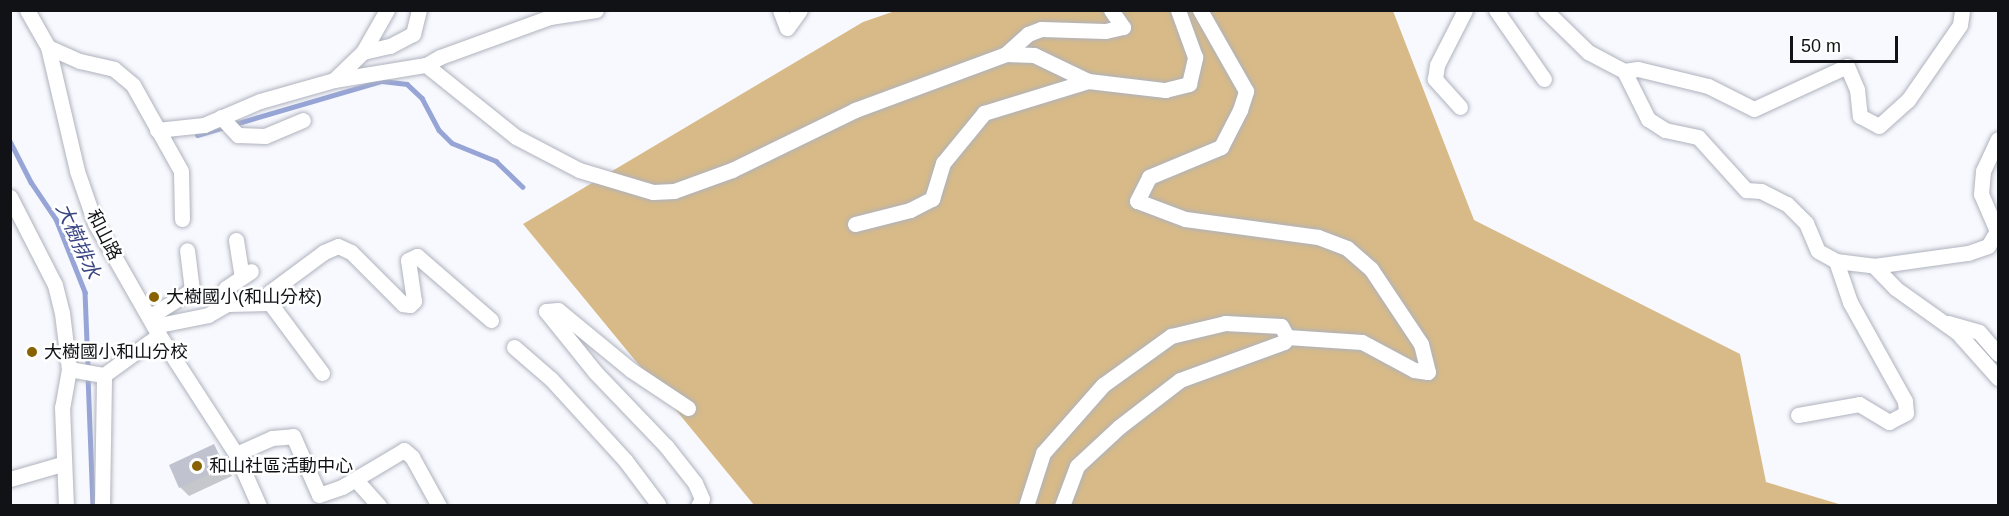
<!DOCTYPE html>
<meta charset="utf-8">
<style>
body{margin:0}
#map{position:relative;width:2009px;height:516px;overflow:hidden;background:#f8f9fe;font-family:Arial,"Noto Sans TC",sans-serif}
div>[style]{position:absolute}
.forest>*{inset:0;background:#d7ba88}
.shadow>*{inset:0;background:#0003}
.stream>*{height:4.5px;margin:-2.25px;padding:0 2.25px;transform-origin:2.25px;border-radius:2.25px;background:#97a5d6}
.building>*{inset:0;background:#c0c3cf}
.roads{filter:drop-shadow(0 0 2px #aeb2bd) drop-shadow(0 0 2px #aeb2bd)}
.minor>*{height:15px;margin:-7.5px;padding:0 7.5px;transform-origin:7.5px;border-radius:7.5px;background:#fff}
.dots>*{width:16px;height:16px;translate:-50% -50%;box-sizing:border-box;border:3px solid #fff;border-radius:50%}
span{translate:-50% -50%;white-space:nowrap;text-align:center;line-height:1.15;-webkit-text-stroke:5px #fff;paint-order:stroke}
.street-label{font-size:18px;color:#111216}
.poi-label{font-size:18px;color:#111216}
.left{translate:0 -50%;text-align:left}
.water-label{font-size:20px;color:#3a4684;font-style:italic}
.frame{position:absolute;inset:0;border:12px solid #111216;pointer-events:none}
.scale{position:absolute;left:1790px;top:36px;width:108px;height:27px;box-sizing:border-box;border:3px solid #111216;border-top:0;padding-left:8px;font-size:18px;line-height:21px;white-space:nowrap;color:#111216;-webkit-text-stroke:4px #fff;paint-order:stroke}
</style>
<div id="map">
<div class="forest">
<div style="clip-path:polygon(895px 11px,1393px 11px,1474px 220px,1740px 354px,1766px 482px,1842px 505px,754px 505px,523px 224px,863px 22px)"></div>
</div>
<div class="shadow">
<div style="clip-path:polygon(213px 446px,232px 476px,189px 496px,180px 487px)"></div>
</div>
<div class="stream">
<div style="left:197px;top:135px;width:193px;rotate:-16.3deg"></div>
<div style="left:382px;top:81px;width:25px;rotate:7deg"></div>
<div style="left:407px;top:84px;width:21px;rotate:43deg"></div>
<div style="left:422px;top:98px;width:36px;rotate:62deg"></div>
<div style="left:439px;top:130px;width:18px;rotate:45deg"></div>
<div style="left:452px;top:143px;width:48px;rotate:22.2deg"></div>
<div style="left:496px;top:161px;width:37px;rotate:44deg"></div>
<div style="left:10px;top:141px;width:46px;rotate:62.9deg"></div>
<div style="left:31px;top:182px;width:45px;rotate:56deg"></div>
<div style="left:56px;top:219px;width:79px;rotate:68.3deg"></div>
<div style="left:85px;top:292px;width:76px;rotate:87.7deg"></div>
<div style="left:88px;top:376px;width:130px;rotate:87.8deg"></div>
</div>
<div class="building">
<div style="clip-path:polygon(214px 444px,225px 467px,179px 488px,169px 465px)"></div>
</div>
<div class="roads">
<div class="minor">
<div style="left:27px;top:10px;width:43px;rotate:60.4deg"></div>
<div style="left:48px;top:47px;width:127px;rotate:76.8deg"></div>
<div style="left:77px;top:171px;width:55px;rotate:70.9deg"></div>
<div style="left:95px;top:223px;width:129px;rotate:60.3deg"></div>
<div style="left:159px;top:335px;width:142px;rotate:57.1deg"></div>
<div style="left:236px;top:454px;width:57px;rotate:66.1deg"></div>
<div style="left:596px;top:10px;width:47px;rotate:171.3deg"></div>
<div style="left:550px;top:17px;width:117px;rotate:160deg"></div>
<div style="left:440px;top:57px;width:16px;rotate:150deg"></div>
<div style="left:426px;top:65px;width:115px;rotate:38.7deg"></div>
<div style="left:516px;top:137px;width:71px;rotate:27.6deg"></div>
<div style="left:579px;top:170px;width:77px;rotate:16.6deg"></div>
<div style="left:653px;top:192px;width:21px;rotate:-3deg"></div>
<div style="left:674px;top:191px;width:62px;rotate:-19.9deg"></div>
<div style="left:732px;top:170px;width:137px;rotate:-26deg"></div>
<div style="left:855px;top:110px;width:161px;rotate:-20.3deg"></div>
<div style="left:780px;top:10px;width:19px;rotate:69deg"></div>
<div style="left:787px;top:28px;width:22px;rotate:-54deg"></div>
<div style="left:1111px;top:10px;width:21px;rotate:55deg"></div>
<div style="left:1123px;top:27px;width:18px;rotate:167deg"></div>
<div style="left:1105px;top:31px;width:64px;rotate:-178.2deg"></div>
<div style="left:1041px;top:29px;width:14px;rotate:159deg"></div>
<div style="left:1028px;top:34px;width:30px;rotate:138deg"></div>
<div style="left:1006px;top:54px;width:28px;rotate:2deg"></div>
<div style="left:1034px;top:55px;width:60px;rotate:25.7deg"></div>
<div style="left:1088px;top:81px;width:78px;rotate:6.7deg"></div>
<div style="left:1165px;top:90px;width:25px;rotate:-14deg"></div>
<div style="left:1189px;top:84px;width:28px;rotate:-77deg"></div>
<div style="left:1195px;top:57px;width:50px;rotate:-109.9deg"></div>
<div style="left:1496px;top:10px;width:84px;rotate:55.2deg"></div>
<div style="left:1545px;top:10px;width:60px;rotate:44.3deg"></div>
<div style="left:1588px;top:52px;width:41px;rotate:27.8deg"></div>
<div style="left:1624px;top:71px;width:54px;rotate:63.4deg"></div>
<div style="left:1648px;top:119px;width:20px;rotate:33deg"></div>
<div style="left:1665px;top:130px;width:34px;rotate:12deg"></div>
<div style="left:1698px;top:137px;width:72px;rotate:47.8deg"></div>
<div style="left:1746px;top:190px;width:15px;rotate:4deg"></div>
<div style="left:1761px;top:191px;width:29px;rotate:27deg"></div>
<div style="left:1787px;top:204px;width:27px;rotate:45deg"></div>
<div style="left:1806px;top:223px;width:30px;rotate:67deg"></div>
<div style="left:1818px;top:251px;width:21px;rotate:29deg"></div>
<div style="left:1836px;top:261px;width:38px;rotate:7deg"></div>
<div style="left:1874px;top:266px;width:30px;rotate:46deg"></div>
<div style="left:1895px;top:288px;width:76px;rotate:35.4deg"></div>
<div style="left:1957px;top:332px;width:62px;rotate:48.3deg"></div>
<div style="left:48px;top:47px;width:35px;rotate:24deg"></div>
<div style="left:80px;top:61px;width:35px;rotate:13deg"></div>
<div style="left:114px;top:69px;width:25px;rotate:40deg"></div>
<div style="left:133px;top:85px;width:98px;rotate:60.8deg"></div>
<div style="left:181px;top:171px;width:48px;rotate:88.8deg"></div>
<div style="left:363px;top:52px;width:28px;rotate:-13deg"></div>
<div style="left:390px;top:46px;width:26px;rotate:-28deg"></div>
<div style="left:413px;top:34px;width:25px;rotate:-76deg"></div>
<div style="left:1624px;top:71px;width:14px;rotate:-8deg"></div>
<div style="left:1638px;top:69px;width:72px;rotate:13.7deg"></div>
<div style="left:1708px;top:86px;width:51px;rotate:26.6deg"></div>
<div style="left:1754px;top:109px;width:102px;rotate:-24.8deg"></div>
<div style="left:1847px;top:66px;width:25px;rotate:67deg"></div>
<div style="left:1857px;top:89px;width:27px;rotate:84deg"></div>
<div style="left:1860px;top:116px;width:21px;rotate:28deg"></div>
<div style="left:1879px;top:126px;width:39px;rotate:-42deg"></div>
<div style="left:1908px;top:100px;width:91px;rotate:-55.3deg"></div>
<div style="left:1960px;top:25px;width:15px;rotate:-82deg"></div>
<div style="left:334px;top:80px;width:40px;rotate:-44deg"></div>
<div style="left:363px;top:52px;width:48px;rotate:-60.3deg"></div>
<div style="left:1460px;top:107px;width:38px;rotate:-132deg"></div>
<div style="left:1435px;top:79px;width:14px;rotate:-82deg"></div>
<div style="left:1437px;top:65px;width:62px;rotate:-63deg"></div>
<div style="left:221px;top:117px;width:25px;rotate:47deg"></div>
<div style="left:238px;top:135px;width:27px;rotate:2deg"></div>
<div style="left:265px;top:136px;width:41px;rotate:-22.8deg"></div>
<div style="left:157px;top:130px;width:47px;rotate:-6.1deg"></div>
<div style="left:204px;top:125px;width:61px;rotate:-23.2deg"></div>
<div style="left:260px;top:101px;width:77px;rotate:-15.8deg"></div>
<div style="left:334px;top:80px;width:93px;rotate:-9.3deg"></div>
<div style="left:10px;top:197px;width:99px;rotate:62.9deg"></div>
<div style="left:55px;top:285px;width:29px;rotate:76deg"></div>
<div style="left:62px;top:313px;width:56px;rotate:82.9deg"></div>
<div style="left:69px;top:369px;width:39px;rotate:100deg"></div>
<div style="left:62px;top:407px;width:99px;rotate:87.7deg"></div>
<div style="left:855px;top:224px;width:57px;rotate:-14.3deg"></div>
<div style="left:910px;top:210px;width:25px;rotate:-27deg"></div>
<div style="left:932px;top:199px;width:38px;rotate:-73deg"></div>
<div style="left:943px;top:163px;width:65px;rotate:-50.6deg"></div>
<div style="left:984px;top:113px;width:109px;rotate:-17.1deg"></div>
<div style="left:236px;top:240px;width:36px;rotate:81deg"></div>
<div style="left:1874px;top:266px;width:95px;rotate:-7.9deg"></div>
<div style="left:1968px;top:253px;width:21px;rotate:-19deg"></div>
<div style="left:1988px;top:246px;width:17px;rotate:-59deg"></div>
<div style="left:1997px;top:231px;width:40px;rotate:-113.4deg"></div>
<div style="left:1981px;top:194px;width:23px;rotate:-85deg"></div>
<div style="left:1983px;top:171px;width:35px;rotate:-65deg"></div>
<div style="left:227px;top:304px;width:16px;rotate:-94deg"></div>
<div style="left:226px;top:288px;width:30px;rotate:-34deg"></div>
<div style="left:149px;top:317px;width:51px;rotate:-32.1deg"></div>
<div style="left:192px;top:290px;width:40px;rotate:-97.1deg"></div>
<div style="left:1948px;top:323px;width:32px;rotate:16deg"></div>
<div style="left:1979px;top:332px;width:29px;rotate:49deg"></div>
<div style="left:154px;top:326px;width:55px;rotate:-11.5deg"></div>
<div style="left:208px;top:315px;width:22px;rotate:-30deg"></div>
<div style="left:227px;top:304px;width:43px;rotate:-1.3deg"></div>
<div style="left:514px;top:347px;width:49px;rotate:40.9deg"></div>
<div style="left:551px;top:379px;width:110px;rotate:47.6deg"></div>
<div style="left:625px;top:460px;width:55px;rotate:53.1deg"></div>
<div style="left:69px;top:369px;width:36px;rotate:10deg"></div>
<div style="left:322px;top:373px;width:87px;rotate:-126.6deg"></div>
<div style="left:270px;top:303px;width:11px;rotate:-90deg"></div>
<div style="left:270px;top:292px;width:67px;rotate:-36.5deg"></div>
<div style="left:324px;top:252px;width:15px;rotate:-23deg"></div>
<div style="left:338px;top:246px;width:14px;rotate:25deg"></div>
<div style="left:351px;top:252px;width:74px;rotate:45deg"></div>
<div style="left:403px;top:304px;width:7px;rotate:8deg"></div>
<div style="left:410px;top:305px;width:6px;rotate:-45deg"></div>
<div style="left:414px;top:301px;width:41px;rotate:-98.3deg"></div>
<div style="left:408px;top:260px;width:10px;rotate:-24deg"></div>
<div style="left:417px;top:256px;width:98px;rotate:40.9deg"></div>
<div style="left:688px;top:408px;width:69px;rotate:-146.3deg"></div>
<div style="left:631px;top:370px;width:94px;rotate:-140.6deg"></div>
<div style="left:558px;top:310px;width:12px;rotate:175deg"></div>
<div style="left:546px;top:311px;width:78px;rotate:51.2deg"></div>
<div style="left:595px;top:372px;width:103px;rotate:46.2deg"></div>
<div style="left:666px;top:446px;width:47px;rotate:51.9deg"></div>
<div style="left:695px;top:483px;width:17px;rotate:66deg"></div>
<div style="left:702px;top:499px;width:8px;rotate:120deg"></div>
<div style="left:1798px;top:415px;width:62px;rotate:-10.2deg"></div>
<div style="left:1859px;top:404px;width:35px;rotate:31deg"></div>
<div style="left:1889px;top:422px;width:19px;rotate:-28deg"></div>
<div style="left:1906px;top:413px;width:12px;rotate:-95deg"></div>
<div style="left:1905px;top:401px;width:113px;rotate:-119.1deg"></div>
<div style="left:1850px;top:302px;width:43px;rotate:-108.9deg"></div>
<div style="left:236px;top:454px;width:39px;rotate:-24deg"></div>
<div style="left:272px;top:438px;width:21px;rotate:-5deg"></div>
<div style="left:293px;top:436px;width:64px;rotate:66.2deg"></div>
<div style="left:319px;top:495px;width:24px;rotate:-19deg"></div>
<div style="left:342px;top:487px;width:72px;rotate:-30.8deg"></div>
<div style="left:404px;top:450px;width:11px;rotate:41deg"></div>
<div style="left:412px;top:457px;width:56px;rotate:61.1deg"></div>
<div style="left:10px;top:479px;width:54px;rotate:-16.1deg"></div>
<div style="left:355px;top:479px;width:36px;rotate:48deg"></div>
<div style="left:102px;top:506px;width:131px;rotate:-89.1deg"></div>
<div style="left:104px;top:375px;width:68px;rotate:-36deg"></div>
<div style="left:1026px;top:506px;width:56px;rotate:-72.2deg"></div>
<div style="left:1043px;top:453px;width:91px;rotate:-48.6deg"></div>
<div style="left:1103px;top:385px;width:84px;rotate:-35.8deg"></div>
<div style="left:1171px;top:336px;width:56px;rotate:-13.5deg"></div>
<div style="left:1225px;top:323px;width:56px;rotate:3.1deg"></div>
<div style="left:1281px;top:326px;width:13px;rotate:61deg"></div>
<div style="left:1287px;top:337px;width:75px;rotate:3.8deg"></div>
<div style="left:1362px;top:342px;width:59px;rotate:28.3deg"></div>
<div style="left:1414px;top:370px;width:14px;rotate:8deg"></div>
<div style="left:1428px;top:372px;width:29px;rotate:-104deg"></div>
<div style="left:1421px;top:344px;width:90px;rotate:-123.7deg"></div>
<div style="left:1371px;top:269px;width:32px;rotate:-139deg"></div>
<div style="left:1347px;top:248px;width:31px;rotate:-159deg"></div>
<div style="left:1318px;top:237px;width:134px;rotate:-172.3deg"></div>
<div style="left:1185px;top:219px;width:51px;rotate:-159.4deg"></div>
<div style="left:1137px;top:201px;width:27px;rotate:-63deg"></div>
<div style="left:1149px;top:177px;width:78px;rotate:-22.6deg"></div>
<div style="left:1221px;top:147px;width:42px;rotate:-62.8deg"></div>
<div style="left:1240px;top:110px;width:20px;rotate:-72deg"></div>
<div style="left:1246px;top:91px;width:93px;rotate:-119.6deg"></div>
<div style="left:1062px;top:506px;width:43px;rotate:-69.4deg"></div>
<div style="left:1077px;top:466px;width:57px;rotate:-42.9deg"></div>
<div style="left:1119px;top:427px;width:77px;rotate:-37.6deg"></div>
<div style="left:1180px;top:380px;width:111px;rotate:-20.1deg"></div>
<div style="left:1284px;top:342px;width:6px;rotate:-59deg"></div>
</div>
</div>
<div class="dots">
<div style="left:154px;top:297px;background:#896201"></div>
<div style="left:32px;top:352px;background:#896201"></div>
<div style="left:197px;top:466px;background:#896201"></div>
</div>
<div class="street-label">
<span style="left:104px;top:235px;rotate:63deg">和山路</span>
</div>
<div class="poi-label">
<span class="left" style="left:166px;top:297px">大樹國小(和山分校)</span>
<span class="left" style="left:44px;top:352px">大樹國小和山分校</span>
<span class="left" style="left:209px;top:466px">和山社區活動中心</span>
</div>
<div class="water-label">
<span style="left:78px;top:241px;rotate:66deg">大樹排水</span>
</div>
<div class="frame"></div>
<div class="scale">50 m</div>
</div>
